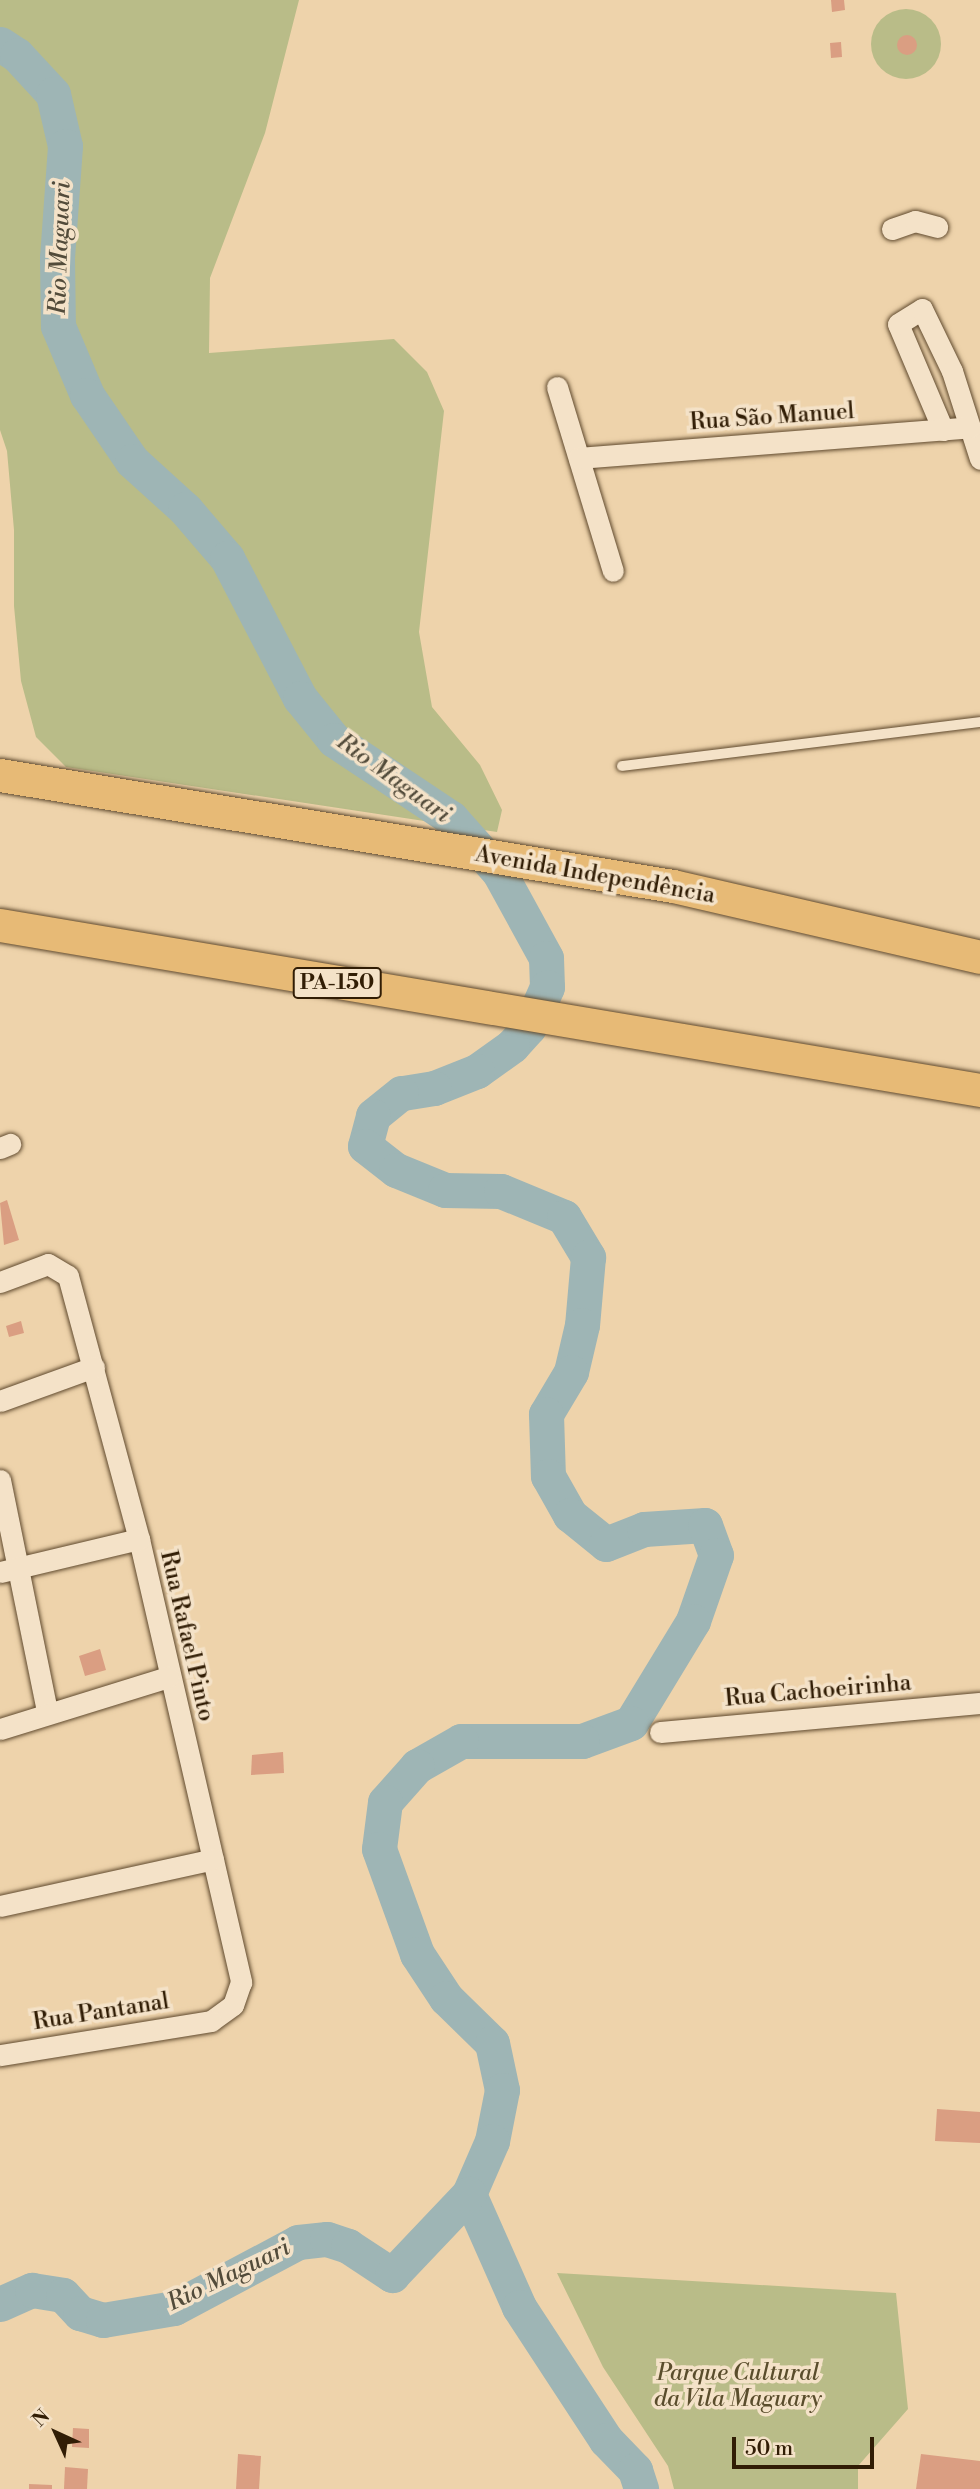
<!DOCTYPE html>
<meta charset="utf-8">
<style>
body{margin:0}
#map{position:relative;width:980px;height:2489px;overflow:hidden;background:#eed3ab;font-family:"Libre Bodoni",serif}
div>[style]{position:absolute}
.green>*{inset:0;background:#b9bc88}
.round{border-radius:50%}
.river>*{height:35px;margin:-17.5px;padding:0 17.5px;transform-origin:17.5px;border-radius:17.5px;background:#9eb5b5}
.building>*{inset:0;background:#da9e82}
.roads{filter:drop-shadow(0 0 2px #604a2e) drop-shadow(0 0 2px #604a2e)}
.lane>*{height:10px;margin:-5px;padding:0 5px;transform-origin:5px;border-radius:5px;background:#f4e2c8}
.street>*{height:21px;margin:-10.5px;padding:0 10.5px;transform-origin:10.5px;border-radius:10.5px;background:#f4e2c8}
.primary>*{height:33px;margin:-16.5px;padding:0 16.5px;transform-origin:16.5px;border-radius:16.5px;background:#e7ba76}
span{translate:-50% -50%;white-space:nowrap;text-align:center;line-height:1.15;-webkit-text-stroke:7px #f4e2c8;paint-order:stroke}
.shield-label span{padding:2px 5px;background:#f4e2c8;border:2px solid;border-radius:5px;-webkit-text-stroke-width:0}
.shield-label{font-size:21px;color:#311d05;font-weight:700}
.street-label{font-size:23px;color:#311d05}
.park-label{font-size:23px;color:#5a4d2c;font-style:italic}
.water-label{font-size:24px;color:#524b3a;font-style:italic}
.north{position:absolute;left:21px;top:2398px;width:70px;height:70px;-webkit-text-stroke:5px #f4e2c8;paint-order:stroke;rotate:315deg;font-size:19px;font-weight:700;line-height:28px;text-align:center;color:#311d05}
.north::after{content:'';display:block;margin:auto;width:24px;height:32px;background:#311d05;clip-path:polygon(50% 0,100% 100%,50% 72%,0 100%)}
.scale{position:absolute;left:732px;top:2437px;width:142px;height:32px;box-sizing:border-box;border:4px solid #311d05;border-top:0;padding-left:9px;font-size:21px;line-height:24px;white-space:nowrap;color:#311d05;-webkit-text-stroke:5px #f4e2c8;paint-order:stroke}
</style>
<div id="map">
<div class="green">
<div style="clip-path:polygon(0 0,299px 0,265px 133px,210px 278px,209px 353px,394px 339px,427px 372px,444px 411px,419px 632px,432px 707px,480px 765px,502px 810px,497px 832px,66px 767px,36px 737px,21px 681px,14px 606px,14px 530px,7px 451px,0 430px)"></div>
<div class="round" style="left:871px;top:9px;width:70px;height:70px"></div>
<div style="clip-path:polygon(557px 2273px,896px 2293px,908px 2409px,858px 2466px,858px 2489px,674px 2489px,668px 2466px,603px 2367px)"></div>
</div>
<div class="river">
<div style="left:0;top:44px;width:20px;rotate:33deg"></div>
<div style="left:17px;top:55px;width:53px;rotate:47.3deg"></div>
<div style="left:53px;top:94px;width:53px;rotate:77deg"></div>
<div style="left:65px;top:146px;width:112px;rotate:94.1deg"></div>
<div style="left:57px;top:258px;width:68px;rotate:89.2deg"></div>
<div style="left:58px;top:326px;width:75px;rotate:67.2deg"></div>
<div style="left:87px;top:395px;width:80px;rotate:55.7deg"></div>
<div style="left:132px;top:461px;width:72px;rotate:42.2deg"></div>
<div style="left:185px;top:509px;width:65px;rotate:49.4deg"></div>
<div style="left:227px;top:558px;width:158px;rotate:62.5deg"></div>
<div style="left:300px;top:698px;width:54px;rotate:51deg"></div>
<div style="left:334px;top:740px;width:141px;rotate:33.7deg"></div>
<div style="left:451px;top:818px;width:72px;rotate:48.4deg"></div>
<div style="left:499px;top:872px;width:98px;rotate:61.3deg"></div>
<div style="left:546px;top:958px;width:29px;rotate:88deg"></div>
<div style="left:547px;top:987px;width:44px;rotate:114.2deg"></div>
<div style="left:529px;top:1027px;width:25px;rotate:132deg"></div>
<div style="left:512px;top:1046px;width:43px;rotate:144.5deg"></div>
<div style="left:477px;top:1071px;width:46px;rotate:158.4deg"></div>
<div style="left:434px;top:1088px;width:33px;rotate:171deg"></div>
<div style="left:401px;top:1093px;width:36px;rotate:141deg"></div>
<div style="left:373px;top:1116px;width:31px;rotate:105deg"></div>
<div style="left:365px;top:1146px;width:39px;rotate:38deg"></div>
<div style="left:396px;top:1170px;width:53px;rotate:22.2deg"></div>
<div style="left:445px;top:1190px;width:56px;rotate:1deg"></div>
<div style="left:501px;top:1191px;width:68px;rotate:22.4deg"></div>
<div style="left:564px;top:1217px;width:47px;rotate:59deg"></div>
<div style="left:588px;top:1257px;width:68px;rotate:95deg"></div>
<div style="left:582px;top:1325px;width:48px;rotate:103.2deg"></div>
<div style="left:571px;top:1372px;width:49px;rotate:120.8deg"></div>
<div style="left:546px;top:1414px;width:62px;rotate:88.2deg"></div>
<div style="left:548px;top:1476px;width:45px;rotate:60.6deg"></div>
<div style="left:570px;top:1515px;width:46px;rotate:38.9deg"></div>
<div style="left:606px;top:1544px;width:41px;rotate:-21.5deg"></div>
<div style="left:644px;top:1529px;width:61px;rotate:-3.8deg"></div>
<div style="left:705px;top:1525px;width:32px;rotate:70deg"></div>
<div style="left:716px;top:1555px;width:70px;rotate:109.2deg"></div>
<div style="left:693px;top:1621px;width:119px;rotate:121.3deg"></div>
<div style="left:631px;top:1723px;width:52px;rotate:159.8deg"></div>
<div style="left:582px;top:1741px;width:121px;rotate:180deg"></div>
<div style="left:461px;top:1741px;width:51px;rotate:150.4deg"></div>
<div style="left:417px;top:1766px;width:48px;rotate:131.6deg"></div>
<div style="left:385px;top:1802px;width:47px;rotate:97.3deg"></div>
<div style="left:379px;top:1849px;width:112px;rotate:70.1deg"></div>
<div style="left:417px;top:1954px;width:53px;rotate:56.6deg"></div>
<div style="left:446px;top:1998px;width:64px;rotate:44.4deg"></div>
<div style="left:492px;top:2043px;width:48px;rotate:78deg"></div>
<div style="left:502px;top:2090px;width:52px;rotate:101.1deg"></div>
<div style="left:492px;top:2141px;width:58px;rotate:113.5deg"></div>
<div style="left:469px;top:2194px;width:124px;rotate:66.1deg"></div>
<div style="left:519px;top:2307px;width:159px;rotate:56.8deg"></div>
<div style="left:606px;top:2440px;width:42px;rotate:46deg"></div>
<div style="left:635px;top:2470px;width:20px;rotate:72deg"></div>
<div style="left:0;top:2304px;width:35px;rotate:-24deg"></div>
<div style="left:32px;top:2290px;width:31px;rotate:9deg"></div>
<div style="left:63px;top:2295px;width:25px;rotate:47deg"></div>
<div style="left:80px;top:2313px;width:24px;rotate:17deg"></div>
<div style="left:103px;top:2320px;width:72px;rotate:-9.6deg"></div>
<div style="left:174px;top:2308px;width:140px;rotate:-28deg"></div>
<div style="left:298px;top:2242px;width:29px;rotate:-6deg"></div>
<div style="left:327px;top:2239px;width:22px;rotate:18deg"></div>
<div style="left:348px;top:2246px;width:53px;rotate:33.4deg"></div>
<div style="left:392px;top:2275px;width:112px;rotate:-46.5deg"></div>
</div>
<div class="building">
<div style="clip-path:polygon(831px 0,844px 0,845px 10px,832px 12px)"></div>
<div class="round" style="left:897px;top:35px;width:20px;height:20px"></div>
<div style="clip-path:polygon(841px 42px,842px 57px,831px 58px,830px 43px)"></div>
<div style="clip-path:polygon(7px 1200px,19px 1240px,4px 1245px,0 1203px)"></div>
<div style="clip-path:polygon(21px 1321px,24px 1333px,9px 1337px,6px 1326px)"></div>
<div style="clip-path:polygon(100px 1649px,106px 1670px,85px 1676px,79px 1656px)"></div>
<div style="clip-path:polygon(283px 1752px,284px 1773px,251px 1775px,252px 1755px)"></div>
<div style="clip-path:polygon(937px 2109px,980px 2112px,980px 2143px,935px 2141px)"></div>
<div style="clip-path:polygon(73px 2428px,89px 2429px,89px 2448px,72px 2447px)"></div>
<div style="clip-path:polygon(238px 2454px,261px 2456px,259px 2489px,236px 2489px)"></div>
<div style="clip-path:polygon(921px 2454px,980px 2461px,980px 2489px,916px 2489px)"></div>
<div style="clip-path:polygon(65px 2467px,88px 2469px,87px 2489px,64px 2489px)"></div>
<div style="clip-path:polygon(29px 2484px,52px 2485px,52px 2489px,29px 2489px)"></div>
</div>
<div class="roads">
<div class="lane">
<div style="left:622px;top:766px;width:361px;rotate:-7deg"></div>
</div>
<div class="street">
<div style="left:892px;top:229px;width:24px;rotate:-19deg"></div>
<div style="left:915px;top:221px;width:23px;rotate:15deg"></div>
<div style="left:557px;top:387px;width:192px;rotate:73.1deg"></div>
<div style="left:943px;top:430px;width:115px;rotate:-113deg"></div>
<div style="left:898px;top:324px;width:28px;rotate:-32deg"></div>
<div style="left:922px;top:309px;width:69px;rotate:64.2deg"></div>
<div style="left:952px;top:371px;width:92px;rotate:72.3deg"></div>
<div style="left:579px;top:458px;width:392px;rotate:-4.5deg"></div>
<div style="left:0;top:1148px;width:11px;rotate:-22deg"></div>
<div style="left:0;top:1282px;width:51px;rotate:-20.6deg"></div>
<div style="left:48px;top:1264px;width:23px;rotate:31deg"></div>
<div style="left:68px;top:1276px;width:272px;rotate:74.9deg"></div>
<div style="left:139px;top:1539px;width:455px;rotate:77deg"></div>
<div style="left:241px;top:1982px;width:24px;rotate:109deg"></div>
<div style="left:233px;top:2005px;width:27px;rotate:144deg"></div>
<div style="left:211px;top:2021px;width:214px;rotate:170.8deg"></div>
<div style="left:0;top:1401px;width:100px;rotate:-19.9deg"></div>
<div style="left:0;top:1480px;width:237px;rotate:78.5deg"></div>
<div style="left:0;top:1572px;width:143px;rotate:-13.4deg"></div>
<div style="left:0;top:1729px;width:176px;rotate:-17.2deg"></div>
<div style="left:660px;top:1732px;width:321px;rotate:-5.2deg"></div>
<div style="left:0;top:1906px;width:218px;rotate:-12.4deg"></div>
</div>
<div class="primary">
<div style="left:0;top:775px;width:682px;rotate:9.37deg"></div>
<div style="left:673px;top:886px;width:315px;rotate:13deg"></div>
<div style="left:0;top:925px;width:994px;rotate:9.56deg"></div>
</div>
</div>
<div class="shield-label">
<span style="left:337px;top:983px">PA-150</span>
</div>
<div class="street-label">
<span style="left:772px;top:417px;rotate:-4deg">Rua São Manuel</span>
<span style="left:595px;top:875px;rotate:10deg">Avenida Independência</span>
<span style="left:187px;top:1636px;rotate:77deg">Rua Rafael Pinto</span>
<span style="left:818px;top:1691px;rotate:-5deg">Rua Cachoeirinha</span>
<span style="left:101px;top:2012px;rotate:-9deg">Rua Pantanal</span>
</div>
<div class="park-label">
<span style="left:738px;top:2386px">Parque Cultural<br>da Vila Maguary</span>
</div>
<div class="water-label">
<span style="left:61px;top:248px;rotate:-88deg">Rio Maguari</span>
<span style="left:393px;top:779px;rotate:36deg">Rio Maguari</span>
<span style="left:229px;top:2276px;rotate:-26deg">Rio Maguari</span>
</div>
<div class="north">N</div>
<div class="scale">50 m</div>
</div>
